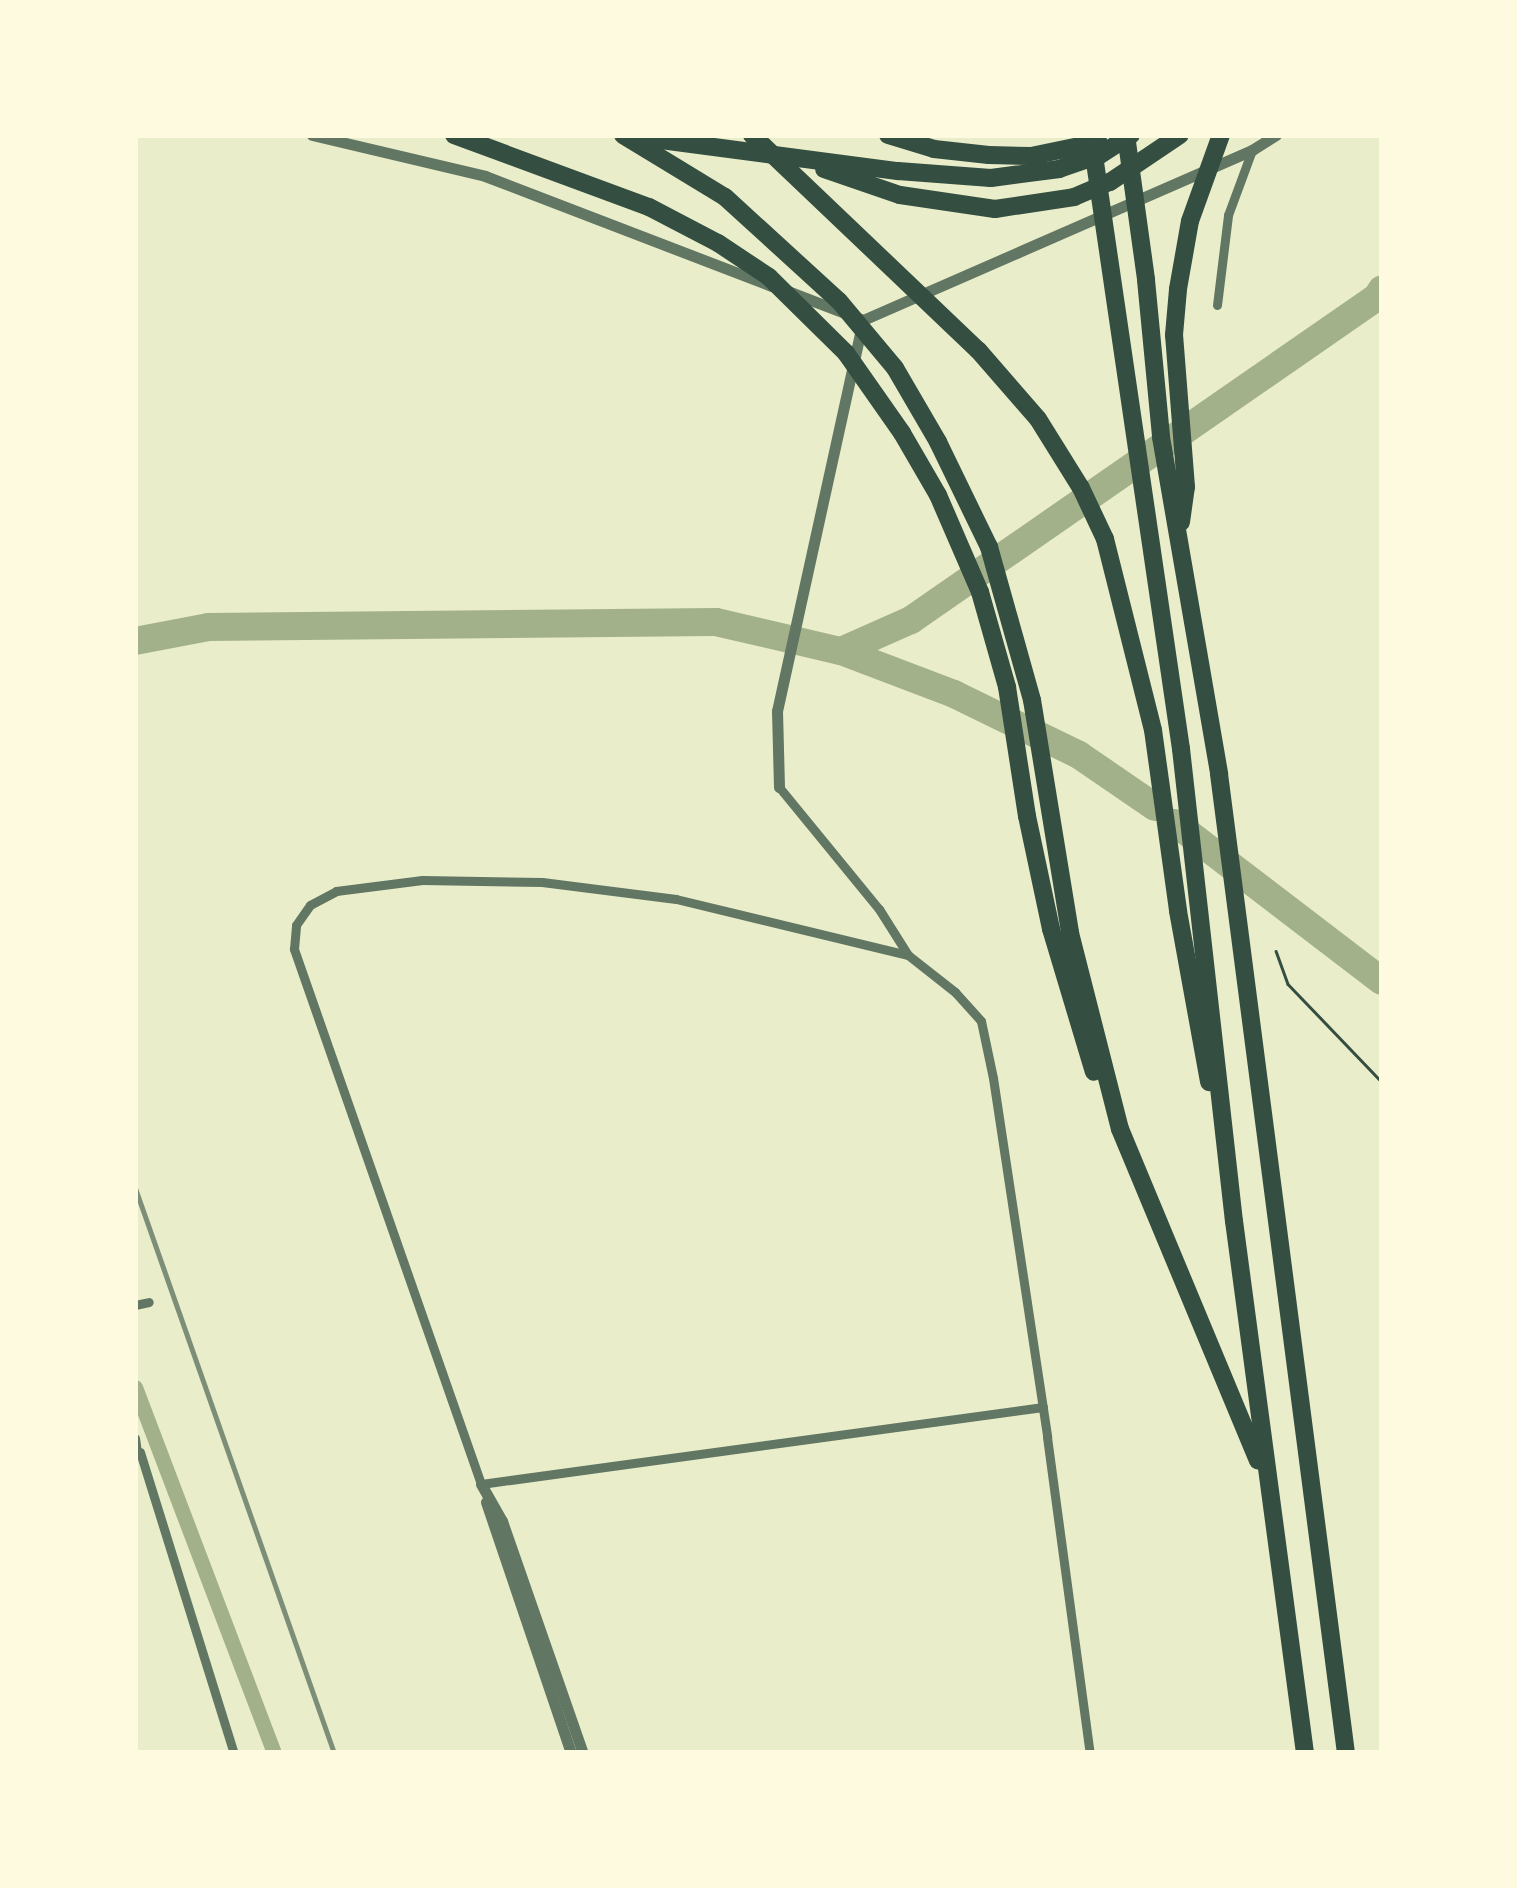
<!DOCTYPE html>
<style>
body{margin:0}
#map{position:relative;width:1517px;height:1888px;overflow:hidden;background:#e9edc9;font-family:"Noto Sans",sans-serif}
div>[style]{position:absolute}
.canal>*{height:15px;margin:-7.5px;padding:0 7.5px;transform-origin:7.5px;border-radius:7.5px;background:#a3b18a}
.river>*{height:28px;margin:-14px;padding:0 14px;transform-origin:14px;border-radius:14px;background:#a3b18a}
.path>*{height:2.5px;margin:-1.25px;padding:0 1.25px;transform-origin:1.25px;border-radius:1.25px;background:#344e41}
.minor>*{height:9px;margin:-4.5px;padding:0 4.5px;transform-origin:4.5px;border-radius:4.5px;background:#617663}
.tertiary>*{height:11px;margin:-5.5px;padding:0 5.5px;transform-origin:5.5px;border-radius:5.5px;background:#617663}
.motorway>*{height:18px;margin:-9px;padding:0 9px;transform-origin:9px;border-radius:9px;background:#344e41}
.rail>*{height:5px;margin:-2.5px;padding:0 2.5px;transform-origin:2.5px;border-radius:2.5px;background:#7c8e77}
span{translate:-50% -50%;white-space:nowrap;text-align:center;line-height:1.15;-webkit-text-stroke:8px #fefae0;paint-order:stroke}
.frame{position:absolute;inset:0;border:138px solid #fefae0;pointer-events:none}
</style>
<div id="map">
<div class="canal">
<div style="left:1377px;top:297px;width:8px;rotate:50deg"></div>
<div style="left:135px;top:1387px;width:392px;rotate:69.2deg"></div>
</div>
<div class="river">
<div style="left:135px;top:641px;width:75px;rotate:-10.7deg"></div>
<div style="left:209px;top:627px;width:507px;rotate:-0.57deg"></div>
<div style="left:716px;top:622px;width:128px;rotate:13.1deg"></div>
<div style="left:841px;top:651px;width:121px;rotate:20.8deg"></div>
<div style="left:954px;top:694px;width:139px;rotate:26deg"></div>
<div style="left:1079px;top:755px;width:92px;rotate:34.4deg"></div>
<div style="left:841px;top:651px;width:77px;rotate:-23.9deg"></div>
<div style="left:911px;top:620px;width:567px;rotate:-34.73deg"></div>
<div style="left:1377px;top:297px;width:9px;rotate:-58deg"></div>
<div style="left:1175px;top:823px;width:260px;rotate:37.4deg"></div>
</div>
<div class="path">
<div style="left:1276px;top:951px;width:35px;rotate:70deg"></div>
<div style="left:1288px;top:984px;width:136px;rotate:46.2deg"></div>
<div style="left:1382px;top:1096px;width:28px;rotate:90deg"></div>
</div>
<div class="minor">
<div style="left:1217px;top:305px;width:91px;rotate:-83deg"></div>
<div style="left:1228px;top:215px;width:69px;rotate:-69.7deg"></div>
<div style="left:779px;top:787px;width:158px;rotate:50.7deg"></div>
<div style="left:879px;top:909px;width:54px;rotate:57.8deg"></div>
<div style="left:135px;top:1305px;width:14px;rotate:-12deg"></div>
<div style="left:1043px;top:1407px;width:567px;rotate:172.2deg"></div>
<div style="left:481px;top:1484px;width:567px;rotate:-109.27deg"></div>
<div style="left:294px;top:949px;width:24px;rotate:-85deg"></div>
<div style="left:296px;top:925px;width:24px;rotate:-55deg"></div>
<div style="left:310px;top:905px;width:30px;rotate:-28deg"></div>
<div style="left:336px;top:891px;width:87px;rotate:-7.3deg"></div>
<div style="left:422px;top:880px;width:120px;rotate:1deg"></div>
<div style="left:542px;top:882px;width:135px;rotate:7.2deg"></div>
<div style="left:676px;top:899px;width:239px;rotate:13.6deg"></div>
<div style="left:908px;top:955px;width:60px;rotate:38.2deg"></div>
<div style="left:955px;top:992px;width:39px;rotate:48deg"></div>
<div style="left:981px;top:1021px;width:58px;rotate:78.1deg"></div>
<div style="left:993px;top:1078px;width:363px;rotate:81.4deg"></div>
<div style="left:1047px;top:1437px;width:319px;rotate:82.3deg"></div>
<div style="left:135px;top:1438px;width:15px;rotate:82deg"></div>
<div style="left:140px;top:1452px;width:315px;rotate:72.7deg"></div>
</div>
<div class="tertiary">
<div style="left:312px;top:135px;width:178px;rotate:13.3deg"></div>
<div style="left:485px;top:176px;width:307px;rotate:21deg"></div>
<div style="left:790px;top:292px;width:78px;rotate:21deg"></div>
<div style="left:863px;top:320px;width:425px;rotate:-23.6deg"></div>
<div style="left:1252px;top:150px;width:28px;rotate:-32deg"></div>
<div style="left:779px;top:787px;width:76px;rotate:-91.5deg"></div>
<div style="left:777px;top:711px;width:396px;rotate:-77.6deg"></div>
<div style="left:481px;top:1484px;width:43px;rotate:60.4deg"></div>
<div style="left:502px;top:1521px;width:246px;rotate:70.8deg"></div>
<div style="left:486px;top:1502px;width:265px;rotate:71.3deg"></div>
</div>
<div class="motorway">
<div style="left:454px;top:135px;width:208px;rotate:20.3deg"></div>
<div style="left:649px;top:207px;width:78px;rotate:27.6deg"></div>
<div style="left:718px;top:243px;width:61px;rotate:33.7deg"></div>
<div style="left:769px;top:277px;width:108px;rotate:44.6deg"></div>
<div style="left:846px;top:353px;width:98px;rotate:55deg"></div>
<div style="left:902px;top:433px;width:72px;rotate:59.9deg"></div>
<div style="left:938px;top:495px;width:106px;rotate:66.6deg"></div>
<div style="left:980px;top:592px;width:99px;rotate:74.1deg"></div>
<div style="left:1007px;top:687px;width:131px;rotate:81.2deg"></div>
<div style="left:1027px;top:816px;width:116px;rotate:78deg"></div>
<div style="left:1051px;top:929px;width:149px;rotate:73.3deg"></div>
<div style="left:623px;top:135px;width:119px;rotate:31.3deg"></div>
<div style="left:725px;top:197px;width:154px;rotate:42.4deg"></div>
<div style="left:839px;top:301px;width:87px;rotate:50.1deg"></div>
<div style="left:895px;top:368px;width:86px;rotate:59.8deg"></div>
<div style="left:938px;top:442px;width:117px;rotate:64.1deg"></div>
<div style="left:989px;top:547px;width:159px;rotate:74.3deg"></div>
<div style="left:1032px;top:700px;width:236px;rotate:80.7deg"></div>
<div style="left:1070px;top:933px;width:202px;rotate:75.7deg"></div>
<div style="left:1120px;top:1129px;width:359px;rotate:67.4deg"></div>
<div style="left:752px;top:135px;width:312px;rotate:43.6deg"></div>
<div style="left:978px;top:350px;width:91px;rotate:49deg"></div>
<div style="left:1038px;top:419px;width:81px;rotate:58.1deg"></div>
<div style="left:1081px;top:488px;width:56px;rotate:64.8deg"></div>
<div style="left:1105px;top:539px;width:197px;rotate:75.9deg"></div>
<div style="left:1153px;top:730px;width:183px;rotate:82.1deg"></div>
<div style="left:1178px;top:911px;width:174px;rotate:79.7deg"></div>
<div style="left:888px;top:135px;width:48px;rotate:16.9deg"></div>
<div style="left:934px;top:149px;width:55px;rotate:6.2deg"></div>
<div style="left:989px;top:155px;width:42px;rotate:1.4deg"></div>
<div style="left:1031px;top:156px;width:69px;rotate:-11.6deg"></div>
<div style="left:1091px;top:135px;width:621px;rotate:81.66deg"></div>
<div style="left:1181px;top:749px;width:475px;rotate:83.6deg"></div>
<div style="left:1234px;top:1221px;width:537px;rotate:82.4deg"></div>
<div style="left:1126px;top:135px;width:146px;rotate:82.1deg"></div>
<div style="left:1146px;top:280px;width:158px;rotate:84.5deg"></div>
<div style="left:1161px;top:437px;width:342px;rotate:80.2deg"></div>
<div style="left:1219px;top:774px;width:987px;rotate:82.61deg"></div>
<div style="left:638px;top:137px;width:262px;rotate:7.5deg"></div>
<div style="left:898px;top:171px;width:93px;rotate:4.3deg"></div>
<div style="left:991px;top:178px;width:69px;rotate:-7.5deg"></div>
<div style="left:1059px;top:169px;width:43px;rotate:-18.9deg"></div>
<div style="left:1100px;top:155px;width:37px;rotate:-33deg"></div>
<div style="left:824px;top:169px;width:80px;rotate:18.9deg"></div>
<div style="left:900px;top:195px;width:96px;rotate:8.4deg"></div>
<div style="left:995px;top:209px;width:80px;rotate:-8.6deg"></div>
<div style="left:1074px;top:197px;width:39px;rotate:-23deg"></div>
<div style="left:1110px;top:182px;width:84px;rotate:-33.9deg"></div>
<div style="left:1181px;top:522px;width:35px;rotate:-82deg"></div>
<div style="left:1186px;top:487px;width:152px;rotate:-94.5deg"></div>
<div style="left:1174px;top:335px;width:46px;rotate:-85deg"></div>
<div style="left:1178px;top:289px;width:69px;rotate:-80deg"></div>
<div style="left:1190px;top:221px;width:91px;rotate:-70.2deg"></div>
</div>
<div class="rail">
<div style="left:135px;top:1188px;width:599px;rotate:70.6deg"></div>
</div>
<div class="frame"></div>
</div>
